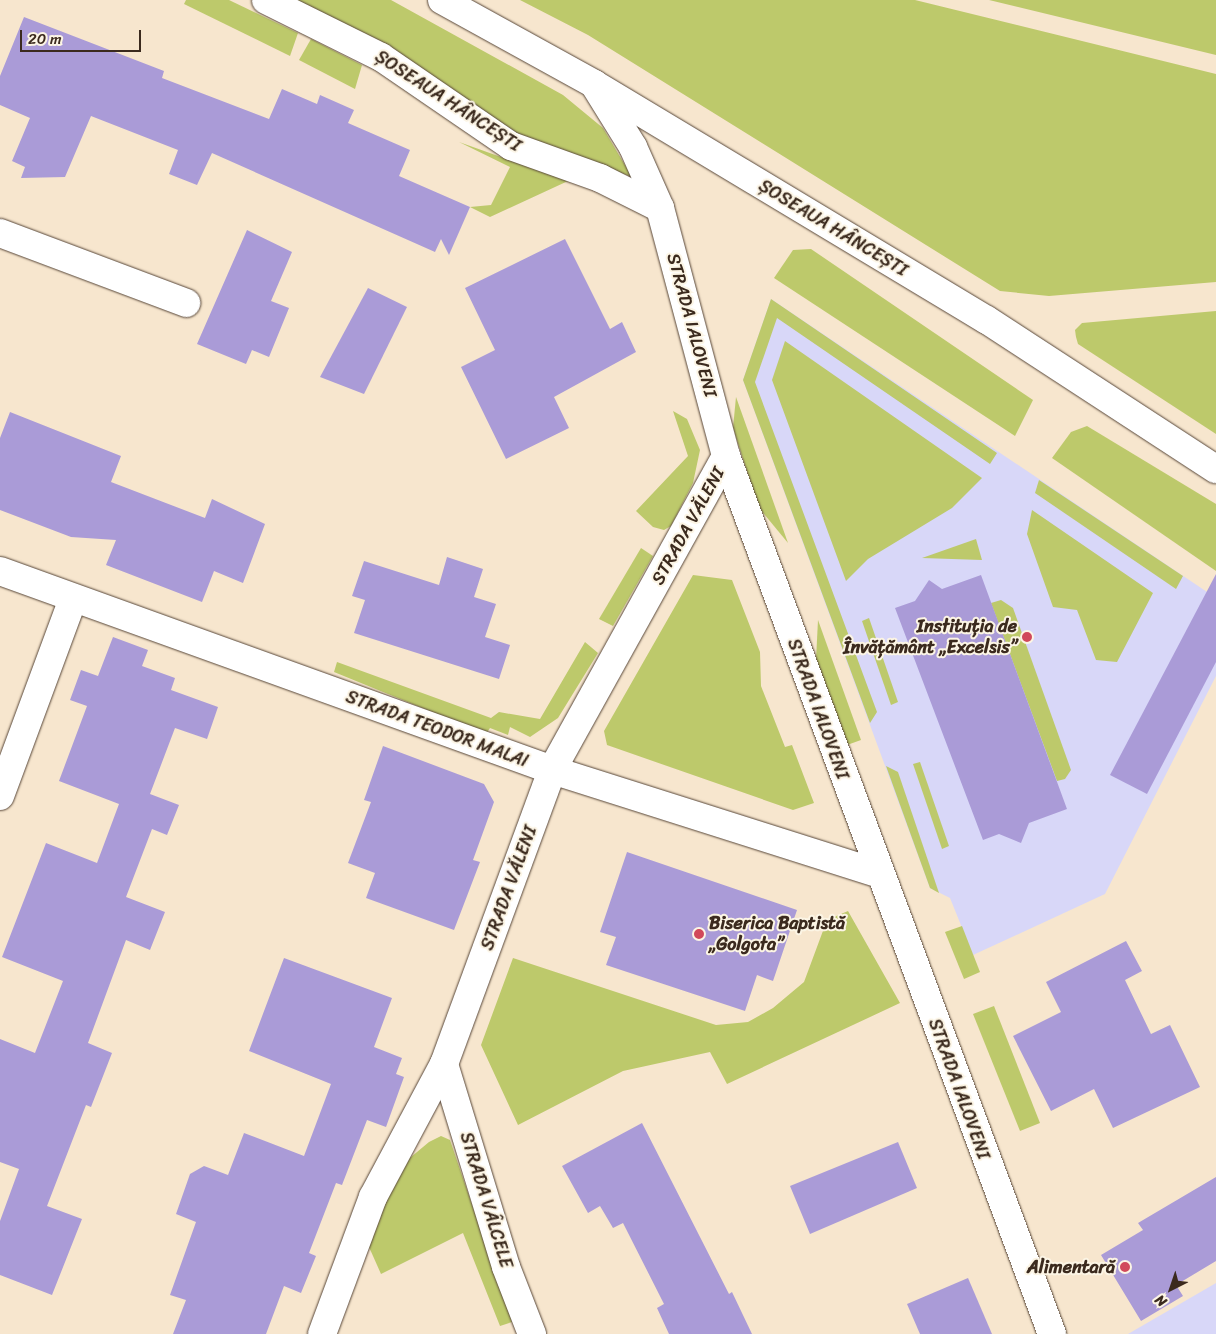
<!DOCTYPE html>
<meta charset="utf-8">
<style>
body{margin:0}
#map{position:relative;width:1216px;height:1334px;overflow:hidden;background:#f7e6ce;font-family:Sriracha,sans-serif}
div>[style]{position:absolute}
.built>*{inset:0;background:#d8d7f8}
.green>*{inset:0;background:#bdc96b}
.building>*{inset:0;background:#aa9bd7}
.roads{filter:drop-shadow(0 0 1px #574638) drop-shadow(0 0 1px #574638)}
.minor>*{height:28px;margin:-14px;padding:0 14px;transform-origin:14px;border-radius:14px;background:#fff}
.dots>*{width:14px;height:14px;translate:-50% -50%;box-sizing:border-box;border:2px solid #fcf5e5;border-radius:50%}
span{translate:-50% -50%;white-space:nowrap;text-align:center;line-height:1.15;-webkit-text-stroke:4px #fcf5e5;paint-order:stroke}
.street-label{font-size:18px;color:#3b2a1e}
.poi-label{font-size:18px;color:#3b2a1e;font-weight:700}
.right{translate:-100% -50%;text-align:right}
.left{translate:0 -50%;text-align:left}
.north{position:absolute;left:1146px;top:1264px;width:50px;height:50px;-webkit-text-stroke:4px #fcf5e5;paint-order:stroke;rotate:221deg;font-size:14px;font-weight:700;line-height:20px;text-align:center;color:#3b2a1e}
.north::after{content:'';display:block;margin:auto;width:18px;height:22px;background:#3b2a1e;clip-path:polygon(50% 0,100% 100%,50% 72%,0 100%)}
.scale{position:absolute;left:20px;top:30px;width:121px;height:22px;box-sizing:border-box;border:2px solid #3b2a1e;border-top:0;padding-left:6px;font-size:15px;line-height:18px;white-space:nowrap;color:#3b2a1e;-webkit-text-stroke:4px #fcf5e5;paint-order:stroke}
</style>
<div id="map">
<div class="built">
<div style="clip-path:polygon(771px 299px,1216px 598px,1216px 676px,1105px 894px,973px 955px,950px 898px,930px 888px,743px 380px)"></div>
<div style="clip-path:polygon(1216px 1283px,1216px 1334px,1128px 1334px,1185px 1301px)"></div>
</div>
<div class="green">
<div style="clip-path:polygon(186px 0,229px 0,298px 33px,290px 56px,184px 4px)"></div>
<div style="clip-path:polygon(287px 0,391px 0,563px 95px,603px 128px,632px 177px,499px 128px,380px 41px)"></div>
<div style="clip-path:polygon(520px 0,915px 0,1216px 74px,1216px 282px,1049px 296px,1000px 291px,588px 35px)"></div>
<div style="clip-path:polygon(989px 0,1216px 0,1216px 55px)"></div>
<div style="clip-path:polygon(311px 39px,362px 65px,355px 89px,299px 60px)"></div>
<div style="clip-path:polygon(459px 142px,568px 181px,490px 217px,470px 207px,491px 205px,510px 167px)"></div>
<div style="clip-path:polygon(811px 249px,1033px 400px,1015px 436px,774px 278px,793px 250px)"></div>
<div style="clip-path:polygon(771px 299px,997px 453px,990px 464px,777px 318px,755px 382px,877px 712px,870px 723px,743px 380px)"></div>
<div style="clip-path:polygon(1216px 311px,1216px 434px,1078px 344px,1076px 337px,1075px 330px,1082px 323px)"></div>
<div style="clip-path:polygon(785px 341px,982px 478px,952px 508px,868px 559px,846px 581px,772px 380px)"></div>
<div style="clip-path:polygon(736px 397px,788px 543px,759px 508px,733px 428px)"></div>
<div style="clip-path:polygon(673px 411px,687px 419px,700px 450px,693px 483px,671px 526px,664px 530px,653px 527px,636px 511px,688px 456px)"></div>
<div style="clip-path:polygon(1087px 426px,1216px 504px,1216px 571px,1052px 458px,1071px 432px)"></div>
<div style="clip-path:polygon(1039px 480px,1183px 576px,1176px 589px,1035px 493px)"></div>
<div style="clip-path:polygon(1032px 510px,1153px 593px,1117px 662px,1096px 660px,1077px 610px,1053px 607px,1027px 534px)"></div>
<div style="clip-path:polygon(976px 539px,982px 560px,922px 558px)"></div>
<div style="clip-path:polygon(641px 548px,653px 556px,613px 626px,599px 619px)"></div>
<div style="clip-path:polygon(693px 575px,732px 580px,760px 652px,761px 686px,785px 747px,792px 745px,814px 803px,793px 810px,607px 745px,604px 731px)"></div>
<div style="clip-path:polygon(1001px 600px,1013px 608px,1071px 770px,1065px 779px,1057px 781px,991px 603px)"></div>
<div style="clip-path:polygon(869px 618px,898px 702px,891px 705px,862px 621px)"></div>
<div style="clip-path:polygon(818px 620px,861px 740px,847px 745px,816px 660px)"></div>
<div style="clip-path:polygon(585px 642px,598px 653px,558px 718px,530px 737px,510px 727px,508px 735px,490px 728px,486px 734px,334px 672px,337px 662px,491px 718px,499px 712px,540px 719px)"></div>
<div style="clip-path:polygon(920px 762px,949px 846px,942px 849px,913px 764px)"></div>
<div style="clip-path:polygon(886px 766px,898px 772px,939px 893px,930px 888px)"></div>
<div style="clip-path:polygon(848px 911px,900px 1003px,727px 1084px,710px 1052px,623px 1071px,518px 1125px,481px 1045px,513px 958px,716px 1025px,748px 1022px,773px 1008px,804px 982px,827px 920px)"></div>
<div style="clip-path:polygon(962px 926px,980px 972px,964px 979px,945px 932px)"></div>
<div style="clip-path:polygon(994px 1006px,1040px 1123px,1020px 1131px,973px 1014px)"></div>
<div style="clip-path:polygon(441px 1136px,450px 1140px,512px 1322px,500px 1326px,463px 1233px,381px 1274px,369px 1247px,399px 1167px,429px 1142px)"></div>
</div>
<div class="building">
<div style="clip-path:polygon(24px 17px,164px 71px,162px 78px,269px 119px,282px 89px,317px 104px,320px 95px,354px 110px,348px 123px,410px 150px,399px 176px,470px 207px,449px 255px,441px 239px,435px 252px,212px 153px,197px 185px,169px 174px,178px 150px,91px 116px,65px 177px,21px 178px,25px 167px,12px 161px,30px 118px,0 105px,0 76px)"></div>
<div style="clip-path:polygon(247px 230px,292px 252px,271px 301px,289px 308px,269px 357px,252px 350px,246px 364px,197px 344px)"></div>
<div style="clip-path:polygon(565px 239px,610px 329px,622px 322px,636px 352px,554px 397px,569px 428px,506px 459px,461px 367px,495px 350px,465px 288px)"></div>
<div style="clip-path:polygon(368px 288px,407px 307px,364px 394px,320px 377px)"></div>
<div style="clip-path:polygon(10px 412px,121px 456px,111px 482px,205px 518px,212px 499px,265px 524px,243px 583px,214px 571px,202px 602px,106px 565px,116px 540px,71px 537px,0 510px,0 438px)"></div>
<div style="clip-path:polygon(447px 557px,483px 569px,474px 597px,496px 604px,485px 637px,510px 645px,499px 679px,354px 633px,365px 600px,352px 596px,364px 561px,439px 585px)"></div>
<div style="clip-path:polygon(1216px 574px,1216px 662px,1147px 794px,1110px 775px)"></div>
<div style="clip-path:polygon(981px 575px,1067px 809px,1029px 823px,1021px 843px,999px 834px,983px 840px,895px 608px,915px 601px,929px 580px,942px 589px)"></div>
<div style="clip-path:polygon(113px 637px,148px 650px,142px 666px,175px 678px,171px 690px,218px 707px,207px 739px,175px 728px,150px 794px,179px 805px,167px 835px,152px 829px,126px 897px,165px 912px,150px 950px,126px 940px,88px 1043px,112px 1053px,91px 1107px,86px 1105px,47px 1206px,82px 1219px,52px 1295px,0 1275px,0 1221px,19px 1169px,0 1162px,0 1039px,35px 1053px,63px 981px,2px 957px,46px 843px,97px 863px,119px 804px,59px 781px,87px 706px,70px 700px,81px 670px,98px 676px)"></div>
<div style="clip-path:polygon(383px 746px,484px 784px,494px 802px,473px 860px,480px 862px,454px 930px,366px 898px,375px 873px,348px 863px,371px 802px,364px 800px)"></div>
<div style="clip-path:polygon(627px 852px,797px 910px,773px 981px,757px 975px,745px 1011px,606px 965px,616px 937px,600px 932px)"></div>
<div style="clip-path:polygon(1126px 941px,1142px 971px,1125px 980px,1151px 1034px,1170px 1025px,1200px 1087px,1113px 1128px,1094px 1089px,1051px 1111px,1013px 1036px,1061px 1012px,1046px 982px)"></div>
<div style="clip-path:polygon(284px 958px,392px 998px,374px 1047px,402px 1058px,396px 1074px,404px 1077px,386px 1127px,367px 1120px,342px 1185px,336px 1183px,309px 1253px,316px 1256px,301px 1293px,284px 1286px,266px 1334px,173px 1334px,186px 1300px,170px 1295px,196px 1222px,176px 1214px,190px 1174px,204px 1166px,228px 1175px,244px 1133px,304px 1156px,331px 1084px,249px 1051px)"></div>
<div style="clip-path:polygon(642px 1123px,729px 1294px,732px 1292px,752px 1334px,669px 1334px,657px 1308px,664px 1304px,623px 1223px,613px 1228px,600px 1206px,588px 1213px,562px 1166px)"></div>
<div style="clip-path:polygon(898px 1142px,917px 1188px,810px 1234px,790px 1186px)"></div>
<div style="clip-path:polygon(1216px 1177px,1216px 1261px,1176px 1285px,1183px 1296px,1141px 1321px,1101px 1255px,1143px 1230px,1138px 1223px)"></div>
<div style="clip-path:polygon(968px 1278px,992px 1334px,920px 1334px,907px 1304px)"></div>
</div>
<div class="roads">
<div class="minor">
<div style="left:266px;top:0;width:128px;rotate:26.4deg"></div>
<div style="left:381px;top:57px;width:158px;rotate:34.4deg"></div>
<div style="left:511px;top:146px;width:95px;rotate:19.8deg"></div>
<div style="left:600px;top:178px;width:67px;rotate:26.6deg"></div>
<div style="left:442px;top:0;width:174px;rotate:28.9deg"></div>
<div style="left:594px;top:84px;width:458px;rotate:31deg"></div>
<div style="left:987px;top:320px;width:273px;rotate:33.1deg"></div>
<div style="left:594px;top:84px;width:74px;rotate:58.2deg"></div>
<div style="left:633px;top:147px;width:67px;rotate:66.1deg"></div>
<div style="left:660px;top:208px;width:257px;rotate:75.1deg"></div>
<div style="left:726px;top:456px;width:937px;rotate:69.63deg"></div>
<div style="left:0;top:233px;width:199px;rotate:20.6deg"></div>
<div style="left:0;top:571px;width:587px;rotate:19.82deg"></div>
<div style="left:552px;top:770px;width:343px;rotate:17.6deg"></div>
<div style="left:0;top:796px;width:210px;rotate:-69.7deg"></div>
<div style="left:444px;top:1064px;width:212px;rotate:73deg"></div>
<div style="left:506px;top:1267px;width:72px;rotate:68.8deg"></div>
<div style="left:322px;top:1334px;width:146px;rotate:-69.6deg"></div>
<div style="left:373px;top:1197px;width:151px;rotate:-61.9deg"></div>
<div style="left:444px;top:1064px;width:313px;rotate:-69.8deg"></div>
<div style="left:552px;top:770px;width:359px;rotate:-61deg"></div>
</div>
</div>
<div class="dots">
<div style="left:1027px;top:637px;background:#d1495b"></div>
<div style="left:699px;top:934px;background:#d1495b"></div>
<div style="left:1125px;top:1267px;background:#d1495b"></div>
</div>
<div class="street-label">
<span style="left:448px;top:101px;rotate:33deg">ȘOSEAUA HÂNCEȘTI</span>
<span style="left:833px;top:228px;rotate:31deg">ȘOSEAUA HÂNCEȘTI</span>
<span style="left:692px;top:325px;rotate:75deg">STRADA IALOVENI</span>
<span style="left:688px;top:526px;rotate:-61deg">STRADA VĂLENI</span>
<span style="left:818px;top:709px;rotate:70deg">STRADA IALOVENI</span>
<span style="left:437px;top:729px;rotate:20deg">STRADA TEODOR MALAI</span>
<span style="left:509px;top:888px;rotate:-70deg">STRADA VĂLENI</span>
<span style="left:959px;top:1089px;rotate:70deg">STRADA IALOVENI</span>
<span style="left:486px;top:1200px;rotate:73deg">STRADA VÂLCELE</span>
</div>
<div class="poi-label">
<span class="right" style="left:1017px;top:637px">Instituția de<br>Învățământ „Excelsis”</span>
<span class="left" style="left:709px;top:934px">Biserica Baptistă<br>„Golgota”</span>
<span class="right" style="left:1115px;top:1267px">Alimentară</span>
</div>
<div class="north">N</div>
<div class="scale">20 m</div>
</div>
